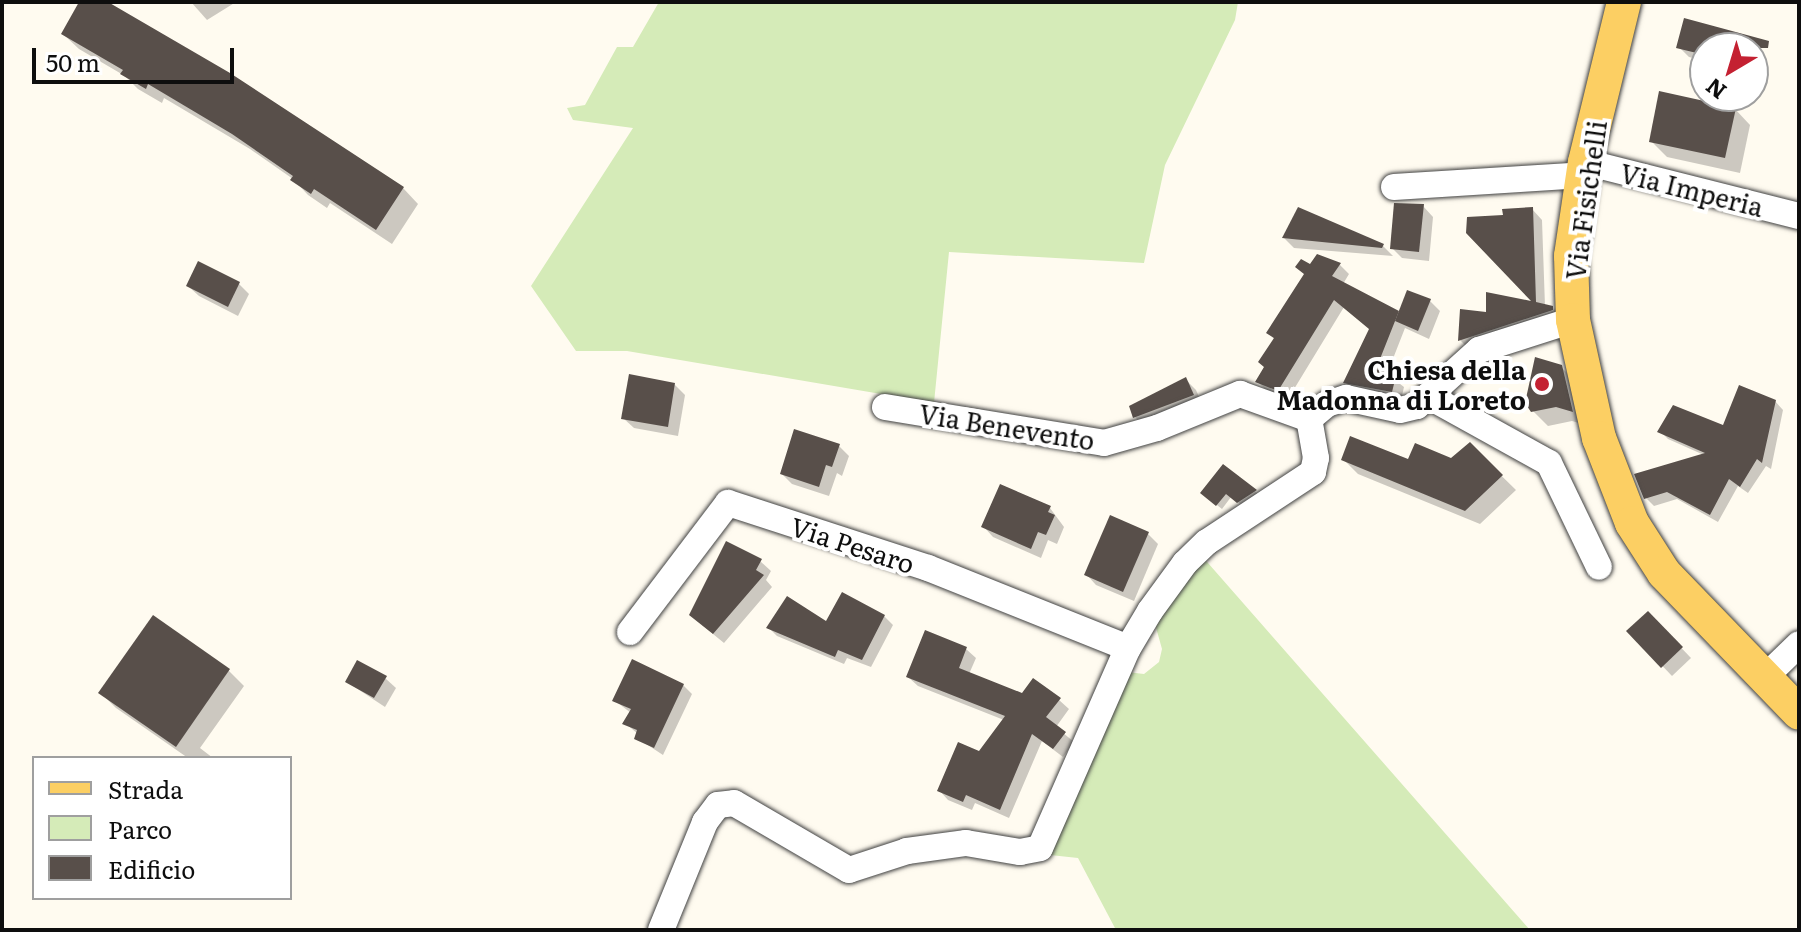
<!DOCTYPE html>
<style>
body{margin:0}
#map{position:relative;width:1801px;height:932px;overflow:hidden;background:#fffbf0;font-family:Literata,serif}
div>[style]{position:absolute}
.green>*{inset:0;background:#d5ebb8}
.shadow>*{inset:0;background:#0003}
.building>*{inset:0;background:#584f4a}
.roads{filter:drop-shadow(0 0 2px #414141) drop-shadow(0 0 2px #414141)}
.minor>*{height:26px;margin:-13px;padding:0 13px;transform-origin:13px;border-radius:13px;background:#fff}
.major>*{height:34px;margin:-17px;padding:0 17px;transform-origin:17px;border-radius:17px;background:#fccf63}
.dots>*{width:22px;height:22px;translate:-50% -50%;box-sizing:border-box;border:4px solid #fff;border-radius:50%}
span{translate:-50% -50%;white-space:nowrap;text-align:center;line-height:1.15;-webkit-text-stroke:8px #fff;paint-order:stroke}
.street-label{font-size:26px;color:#0e0e0e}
.poi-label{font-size:26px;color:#0e0e0e;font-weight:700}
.right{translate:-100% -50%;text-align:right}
.frame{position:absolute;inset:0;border:4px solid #0e0e0e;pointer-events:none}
.legend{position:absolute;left:32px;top:756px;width:260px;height:144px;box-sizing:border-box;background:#fff;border:2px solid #9f9f9f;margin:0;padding:10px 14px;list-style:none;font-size:24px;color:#0e0e0e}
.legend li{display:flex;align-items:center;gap:16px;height:40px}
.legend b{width:40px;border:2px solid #9f9f9f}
.north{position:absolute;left:1689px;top:32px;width:80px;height:80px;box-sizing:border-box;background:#fff;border:2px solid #9f9f9f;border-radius:50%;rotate:218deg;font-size:22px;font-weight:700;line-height:32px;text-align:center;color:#0e0e0e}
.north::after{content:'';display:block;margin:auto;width:28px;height:36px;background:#c42132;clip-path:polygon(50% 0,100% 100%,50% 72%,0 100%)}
.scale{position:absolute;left:32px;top:48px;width:202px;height:36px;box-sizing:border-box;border:4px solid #0e0e0e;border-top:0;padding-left:10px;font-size:24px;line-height:28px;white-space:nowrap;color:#0e0e0e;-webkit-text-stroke:6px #fff;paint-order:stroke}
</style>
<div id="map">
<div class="green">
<div style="clip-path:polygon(659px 2px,1238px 2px,1235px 20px,1165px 165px,1144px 263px,949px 252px,934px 403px,627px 351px,576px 351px,531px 286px,633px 128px,573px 120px,567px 108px,585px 105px,617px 47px,633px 47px)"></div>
<div style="clip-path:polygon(1201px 555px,1530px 930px,1116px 930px,1078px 858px,1050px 855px,1127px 672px,1144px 674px,1159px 662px,1162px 649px,1155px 624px)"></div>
</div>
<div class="shadow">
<div style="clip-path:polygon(82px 2px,104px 2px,229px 75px,403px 188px,418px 204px,392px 244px,330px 203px,327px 208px,308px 195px,293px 179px,250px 149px,164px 98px,162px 103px,138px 89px,125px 76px,79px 49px,63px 34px)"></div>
<div style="clip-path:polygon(191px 2px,236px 2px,207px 20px)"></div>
<div style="clip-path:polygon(1679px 47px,1759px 48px,1753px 71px,1753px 48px,1705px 48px,1705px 61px,1689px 57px)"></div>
<div style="clip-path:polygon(1735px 109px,1750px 125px,1740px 173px,1667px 157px,1651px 141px)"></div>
<div style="clip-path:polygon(1423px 206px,1433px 217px,1429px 261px,1402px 258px,1392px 248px)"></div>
<div style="clip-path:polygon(1532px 209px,1542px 220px,1545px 306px,1562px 318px,1470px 350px,1460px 340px,1488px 314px,1537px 305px,1468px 232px)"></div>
<div style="clip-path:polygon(1284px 238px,1382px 245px,1393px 256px,1294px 248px)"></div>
<div style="clip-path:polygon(1318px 257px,1340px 265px,1349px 274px,1343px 284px,1398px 312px,1430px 301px,1440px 311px,1429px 339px,1405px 328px,1387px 374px,1404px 387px,1401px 400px,1354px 391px,1345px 382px,1371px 330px,1344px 307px,1288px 399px,1267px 391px,1258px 382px,1275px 340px,1269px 333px)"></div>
<div style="clip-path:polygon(239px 284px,249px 294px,238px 316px,199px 296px,188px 286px)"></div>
<div style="clip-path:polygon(1561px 367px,1576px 382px,1586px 425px,1572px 421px,1548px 426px,1533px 411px)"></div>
<div style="clip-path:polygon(1186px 380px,1196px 390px,1203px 406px,1145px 427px,1135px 417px)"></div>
<div style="clip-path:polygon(674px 384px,685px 395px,678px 436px,634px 428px,623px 418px)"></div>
<div style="clip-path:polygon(1775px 401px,1783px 410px,1771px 469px,1766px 466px,1748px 493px,1738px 486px,1718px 522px,1677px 499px,1654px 506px,1646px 498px,1704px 455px,1668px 439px,1660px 431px,1724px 428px)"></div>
<div style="clip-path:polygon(1470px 445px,1516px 490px,1480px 524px,1358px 474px,1343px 459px,1451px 461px)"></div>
<div style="clip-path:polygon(839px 446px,849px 456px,842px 476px,837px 473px,829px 496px,792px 484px,782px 474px)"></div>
<div style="clip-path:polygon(1224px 467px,1255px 491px,1259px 495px,1243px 506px,1231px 497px,1222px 509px,1208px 498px)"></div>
<div style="clip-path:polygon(1050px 508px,1064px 527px,1057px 544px,1048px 540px,1041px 558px,993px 537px,983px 526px)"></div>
<div style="clip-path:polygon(1148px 534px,1158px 544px,1134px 601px,1096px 585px,1086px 574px)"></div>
<div style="clip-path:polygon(760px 561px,771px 571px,766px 580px,772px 587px,724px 643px,702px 625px)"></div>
<div style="clip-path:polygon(1648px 613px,1691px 658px,1672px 676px,1629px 631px)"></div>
<div style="clip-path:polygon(884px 616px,893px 625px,871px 667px,847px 658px,844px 664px,777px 636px,768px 627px)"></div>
<div style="clip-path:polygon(966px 649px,976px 658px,969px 674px,1023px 695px,1059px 700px,1069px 709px,1056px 727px,1074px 742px,1063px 757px,1042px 741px,1009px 818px,975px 803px,972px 810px,948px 800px,939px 790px,979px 753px,1004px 720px,918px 686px,908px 677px)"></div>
<div style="clip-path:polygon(228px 670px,244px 686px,200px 748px,213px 758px,188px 758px,116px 708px,101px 693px)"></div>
<div style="clip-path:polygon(385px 678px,396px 688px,385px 707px,347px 682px)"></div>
<div style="clip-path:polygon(683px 685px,692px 694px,663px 755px,637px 738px,638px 734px,625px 723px,631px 713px,614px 700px)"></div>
</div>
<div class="building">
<div style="clip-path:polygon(79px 2px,108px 2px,230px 73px,404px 187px,376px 230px,314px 189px,311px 194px,290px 180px,293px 176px,232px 134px,148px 84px,146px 89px,120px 74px,123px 70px,61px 34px)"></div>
<div style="clip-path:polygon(1684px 18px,1769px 41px,1768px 48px,1705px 48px,1705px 55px,1676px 48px)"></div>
<div style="clip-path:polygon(1659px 91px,1736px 108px,1725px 158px,1649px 142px)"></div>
<div style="clip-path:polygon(1394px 203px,1424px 204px,1419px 252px,1390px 249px)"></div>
<div style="clip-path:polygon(1298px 207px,1384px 244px,1382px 248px,1282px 238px)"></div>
<div style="clip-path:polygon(1533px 207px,1536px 302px,1553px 306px,1553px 310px,1458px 341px,1460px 309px,1486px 312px,1486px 292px,1531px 301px,1466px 233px,1467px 217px,1503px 215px,1502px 209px)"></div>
<div style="clip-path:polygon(1317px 254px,1341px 263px,1332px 276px,1399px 311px,1376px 369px,1396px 376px,1392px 392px,1343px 383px,1369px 329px,1334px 300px,1278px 391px,1255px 382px,1264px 367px,1258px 362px,1274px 338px,1266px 333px,1304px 274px,1295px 267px,1301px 259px,1310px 264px)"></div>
<div style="clip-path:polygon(198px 261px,240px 282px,228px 307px,186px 286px)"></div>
<div style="clip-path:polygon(1407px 290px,1431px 299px,1418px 331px,1395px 321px)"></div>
<div style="clip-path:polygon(1535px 357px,1562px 365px,1573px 412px,1556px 407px,1531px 412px,1525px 403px)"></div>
<div style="clip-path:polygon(629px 374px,675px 383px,668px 427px,621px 419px)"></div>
<div style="clip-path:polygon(1186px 377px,1194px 395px,1133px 418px,1129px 406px)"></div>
<div style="clip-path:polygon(1739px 385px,1776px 400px,1762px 463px,1757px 459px,1740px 487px,1729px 479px,1710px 515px,1667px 492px,1644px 499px,1634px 474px,1705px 453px,1657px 432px,1673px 405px,1723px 425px)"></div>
<div style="clip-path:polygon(794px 429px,840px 444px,832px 467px,826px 465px,819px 487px,780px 474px)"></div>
<div style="clip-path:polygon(1350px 436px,1408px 459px,1415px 443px,1451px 458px,1470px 442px,1503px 475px,1465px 511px,1341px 460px)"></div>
<div style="clip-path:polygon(1223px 464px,1257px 490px,1237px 503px,1226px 494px,1216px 506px,1200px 493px)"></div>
<div style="clip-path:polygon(1000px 484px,1051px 506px,1048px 512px,1055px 515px,1046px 535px,1038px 532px,1031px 549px,981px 527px)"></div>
<div style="clip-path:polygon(1110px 515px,1149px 532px,1123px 592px,1084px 575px)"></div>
<div style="clip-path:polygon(726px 541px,762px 559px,756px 570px,764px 575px,713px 634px,689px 615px)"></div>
<div style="clip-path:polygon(842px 592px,885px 615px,862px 660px,838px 650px,835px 657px,766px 628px,787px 596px,826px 621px)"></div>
<div style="clip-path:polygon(1648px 611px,1683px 647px,1661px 668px,1626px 631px)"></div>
<div style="clip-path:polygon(153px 615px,230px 669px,176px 747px,98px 693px)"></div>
<div style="clip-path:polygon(925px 630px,967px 647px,959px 668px,1022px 693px,1033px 678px,1061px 698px,1046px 717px,1066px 732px,1053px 749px,1032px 734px,1000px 810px,966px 795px,963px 802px,937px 791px,958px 742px,979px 751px,1005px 716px,906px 677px)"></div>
<div style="clip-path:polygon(632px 659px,684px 684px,654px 748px,634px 739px,637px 730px,622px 724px,631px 709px,612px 701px)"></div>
<div style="clip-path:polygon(357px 660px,387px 676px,374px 698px,345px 682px)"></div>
</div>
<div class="roads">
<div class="minor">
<div style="left:1585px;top:162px;width:221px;rotate:14.2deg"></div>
<div style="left:1394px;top:187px;width:189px;rotate:-3.6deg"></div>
<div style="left:1428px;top:396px;width:138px;rotate:29deg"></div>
<div style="left:1549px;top:463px;width:115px;rotate:64.3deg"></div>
<div style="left:885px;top:407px;width:222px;rotate:9.3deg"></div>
<div style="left:1104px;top:443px;width:55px;rotate:-15.8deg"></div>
<div style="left:1157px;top:428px;width:90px;rotate:-22.3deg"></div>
<div style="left:1240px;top:394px;width:73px;rotate:19.9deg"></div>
<div style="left:630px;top:632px;width:162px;rotate:-52.8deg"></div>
<div style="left:728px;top:503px;width:210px;rotate:18deg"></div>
<div style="left:928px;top:568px;width:215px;rotate:21.8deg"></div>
<div style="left:1765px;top:677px;width:47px;rotate:-44.1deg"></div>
<div style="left:661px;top:930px;width:117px;rotate:-67.8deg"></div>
<div style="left:705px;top:822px;width:21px;rotate:-53deg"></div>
<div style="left:718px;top:805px;width:16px;rotate:-7deg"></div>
<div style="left:734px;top:803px;width:133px;rotate:30.2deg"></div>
<div style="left:849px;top:870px;width:61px;rotate:-18.1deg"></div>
<div style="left:907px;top:851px;width:60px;rotate:-7.7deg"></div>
<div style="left:966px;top:843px;width:55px;rotate:9.5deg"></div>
<div style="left:1020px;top:852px;width:20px;rotate:-11deg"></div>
<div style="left:1040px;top:848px;width:219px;rotate:-66.3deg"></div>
<div style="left:1128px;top:648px;width:43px;rotate:-59.3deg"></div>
<div style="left:1150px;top:611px;width:59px;rotate:-53.9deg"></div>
<div style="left:1185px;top:563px;width:30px;rotate:-44deg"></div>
<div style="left:1207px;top:542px;width:127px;rotate:-33.4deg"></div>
<div style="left:1313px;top:472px;width:14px;rotate:-78deg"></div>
<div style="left:1316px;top:458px;width:40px;rotate:-100deg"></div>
<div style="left:1309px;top:419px;width:23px;rotate:-40deg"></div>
<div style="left:1327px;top:404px;width:20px;rotate:-18deg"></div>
<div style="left:1346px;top:398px;width:55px;rotate:12.5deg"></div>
<div style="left:1400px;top:410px;width:17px;rotate:-13deg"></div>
<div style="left:1417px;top:406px;width:84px;rotate:-42.1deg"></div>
<div style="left:1479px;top:350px;width:99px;rotate:-17.7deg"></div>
</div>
<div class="major">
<div style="left:1624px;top:2px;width:165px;rotate:103.7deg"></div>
<div style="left:1585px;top:162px;width:95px;rotate:98.5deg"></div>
<div style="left:1571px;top:256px;width:64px;rotate:88.2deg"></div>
<div style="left:1573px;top:320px;width:121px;rotate:77.6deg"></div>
<div style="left:1599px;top:438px;width:91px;rotate:68.8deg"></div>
<div style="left:1632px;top:523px;width:59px;rotate:57.4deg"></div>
<div style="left:1664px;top:573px;width:194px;rotate:46deg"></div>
</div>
</div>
<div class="dots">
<div style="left:1542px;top:384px;background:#c42132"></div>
</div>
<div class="street-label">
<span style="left:1692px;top:189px;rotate:14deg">Via Imperia</span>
<span style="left:1585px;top:200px;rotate:-82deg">Via Fisichelli</span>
<span style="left:1007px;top:426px;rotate:9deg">Via Benevento</span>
<span style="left:853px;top:544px;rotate:18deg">Via Pesaro</span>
</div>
<div class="poi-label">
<span class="right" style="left:1526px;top:384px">Chiesa della<br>Madonna di Loreto</span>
</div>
<div class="frame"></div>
<ul class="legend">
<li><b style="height:10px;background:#fccf63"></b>Strada</li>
<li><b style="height:22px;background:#d5ebb8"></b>Parco</li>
<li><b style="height:22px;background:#584f4a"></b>Edificio</li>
</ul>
<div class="north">N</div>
<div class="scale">50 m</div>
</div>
